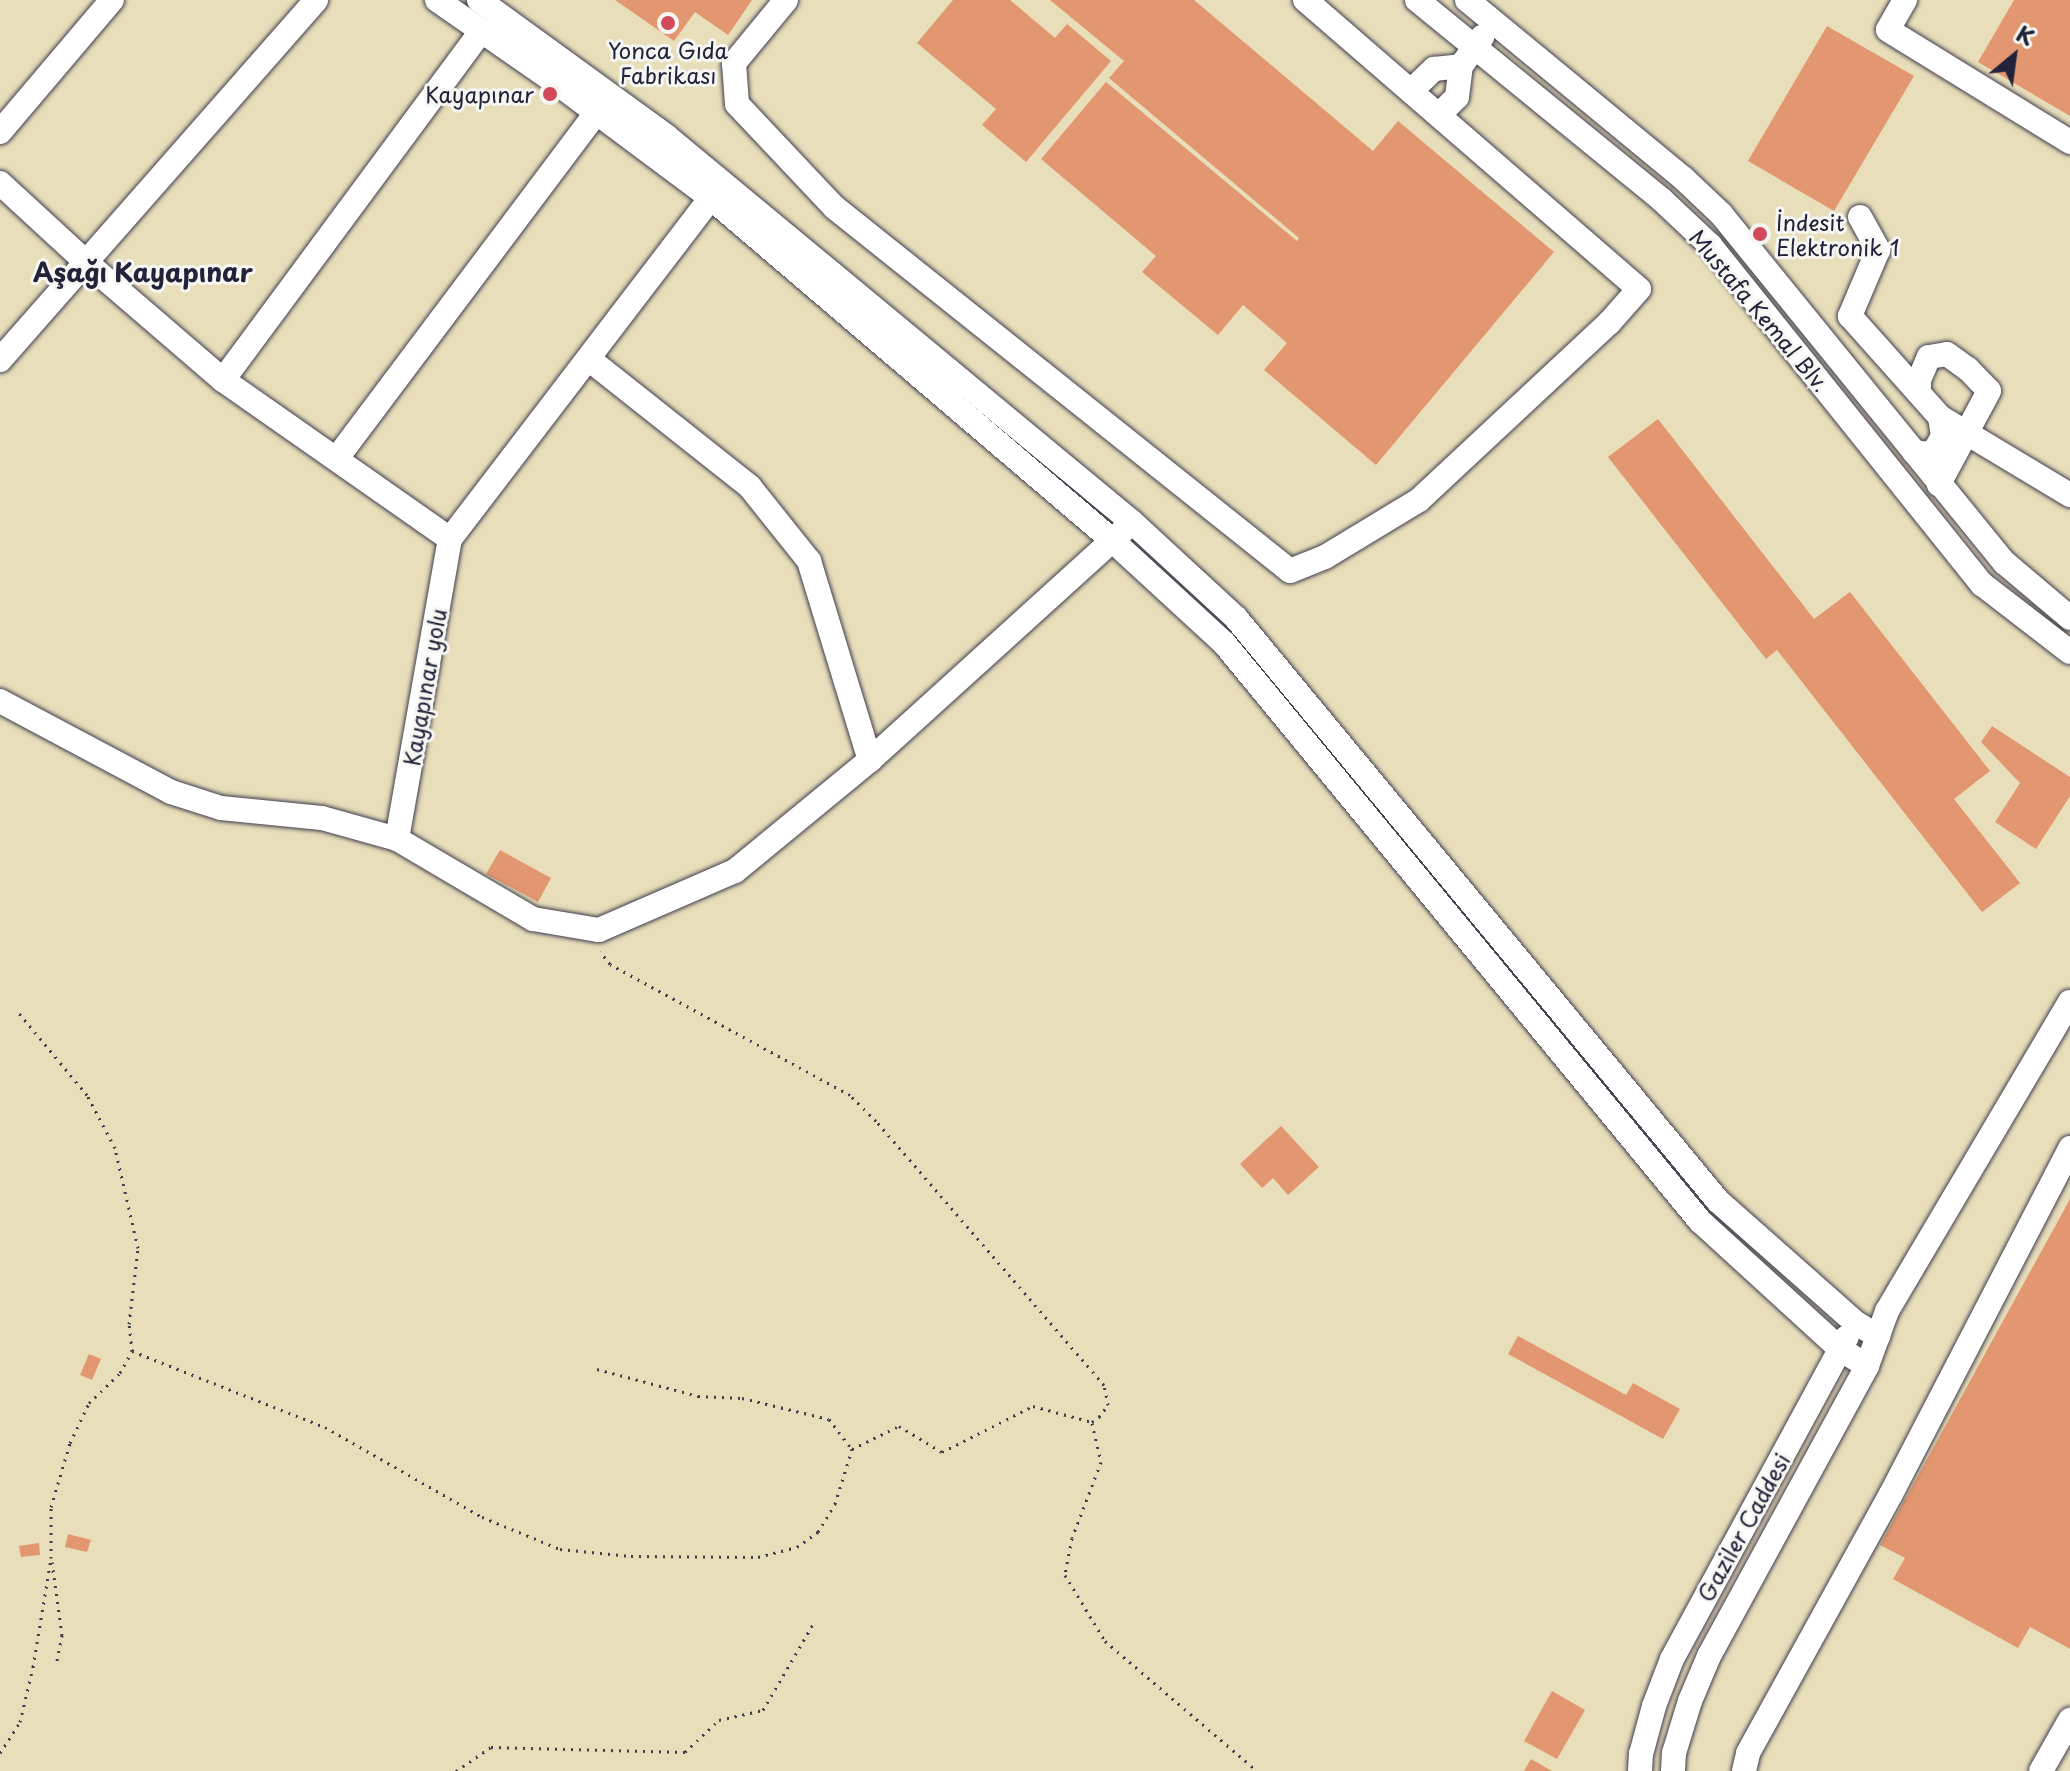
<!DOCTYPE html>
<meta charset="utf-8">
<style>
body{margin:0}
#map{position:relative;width:2070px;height:1771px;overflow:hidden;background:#e8deba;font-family:"Playpen Sans",sans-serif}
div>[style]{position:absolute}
.building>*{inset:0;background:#e29770}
.path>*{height:3px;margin-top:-1.5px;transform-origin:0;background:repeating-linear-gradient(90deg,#403e4e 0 2px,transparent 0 8px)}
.roads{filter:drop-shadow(0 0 2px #403e4e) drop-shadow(0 0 2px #403e4e)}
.minor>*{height:24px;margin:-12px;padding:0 12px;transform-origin:12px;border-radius:12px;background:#fff}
.dots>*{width:22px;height:22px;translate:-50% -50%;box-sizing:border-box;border:4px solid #f6f6f2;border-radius:50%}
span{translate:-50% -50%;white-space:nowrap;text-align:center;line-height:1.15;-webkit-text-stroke:6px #f6f6f2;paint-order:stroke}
.poi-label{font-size:22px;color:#22223b}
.right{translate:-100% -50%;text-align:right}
.left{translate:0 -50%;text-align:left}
.street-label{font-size:22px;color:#22223b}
.quarter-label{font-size:26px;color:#22223b;font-weight:700}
.north{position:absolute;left:1974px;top:16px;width:80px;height:80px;-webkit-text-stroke:6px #f6f6f2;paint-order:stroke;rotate:29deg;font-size:22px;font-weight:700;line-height:32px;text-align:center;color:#22223b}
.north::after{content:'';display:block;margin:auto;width:28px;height:36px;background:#22223b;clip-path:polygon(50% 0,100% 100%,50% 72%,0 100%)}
</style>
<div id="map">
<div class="building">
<div style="clip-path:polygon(615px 0,752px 0,728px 35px,695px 12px,674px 41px)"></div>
<div style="clip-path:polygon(953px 0,1010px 0,1055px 38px,1067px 24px,1111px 61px,1026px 162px,982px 125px,996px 109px,917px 43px)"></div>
<div style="clip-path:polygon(1050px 0,1194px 0,1373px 151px,1398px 121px,1554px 252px,1376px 465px,1264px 370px,1287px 343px,1243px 305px,1218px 335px,1142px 272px,1156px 256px,1041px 159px,1106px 82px,1297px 241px,1299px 238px,1109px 78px,1124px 61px)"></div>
<div style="clip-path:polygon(2014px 0,2070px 0,2070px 116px,1978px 62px)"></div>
<div style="clip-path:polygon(1827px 26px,1914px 76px,1834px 211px,1748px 161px)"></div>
<div style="clip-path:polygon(1658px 419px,1814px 619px,1850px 592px,1990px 771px,1954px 799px,2020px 883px,1982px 912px,1777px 650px,1766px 659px,1608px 457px)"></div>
<div style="clip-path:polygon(1992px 726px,2070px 777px,2070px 796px,2036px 849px,1995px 822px,2020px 783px,1981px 742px)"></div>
<div style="clip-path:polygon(500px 850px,551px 878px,538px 902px,486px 874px)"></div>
<div style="clip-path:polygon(1281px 1126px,1319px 1167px,1288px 1195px,1273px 1178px,1262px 1188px,1240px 1164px)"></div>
<div style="clip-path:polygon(2070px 1199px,2070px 1649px,2030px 1627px,2018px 1648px,1893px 1579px,1905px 1558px,1880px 1545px)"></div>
<div style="clip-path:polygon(1518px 1336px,1626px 1395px,1633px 1383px,1680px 1409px,1663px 1439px,1508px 1354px)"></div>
<div style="clip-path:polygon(89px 1354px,101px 1359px,92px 1380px,80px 1375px)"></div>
<div style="clip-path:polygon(68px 1534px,91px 1540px,87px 1552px,65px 1547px)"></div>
<div style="clip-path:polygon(39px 1543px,40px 1555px,21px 1557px,19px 1546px)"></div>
<div style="clip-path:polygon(1552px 1691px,1585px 1710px,1557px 1759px,1524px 1741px)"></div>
<div style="clip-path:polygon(1531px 1759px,1552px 1771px,1524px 1771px)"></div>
</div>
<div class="path">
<div style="left:132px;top:1351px;width:207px;rotate:21.5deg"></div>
<div style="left:325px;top:1427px;width:181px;rotate:29.8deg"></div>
<div style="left:482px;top:1517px;width:84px;rotate:22.3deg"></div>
<div style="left:560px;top:1549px;width:71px;rotate:5.6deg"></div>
<div style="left:631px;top:1556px;width:127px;rotate:0.5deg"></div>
<div style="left:758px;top:1557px;width:40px;rotate:-14.4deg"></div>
<div style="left:797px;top:1547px;width:26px;rotate:-36deg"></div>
<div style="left:818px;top:1532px;width:33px;rotate:-59deg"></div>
<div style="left:835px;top:1504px;width:58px;rotate:-72.8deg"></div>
<div style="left:852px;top:1449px;width:52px;rotate:-26.1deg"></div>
<div style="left:899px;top:1426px;width:50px;rotate:31.2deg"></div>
<div style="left:942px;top:1452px;width:102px;rotate:-26.8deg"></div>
<div style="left:1033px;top:1406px;width:61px;rotate:15.2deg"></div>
<div style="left:1092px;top:1422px;width:9px;rotate:-36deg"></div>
<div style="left:1099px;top:1417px;width:15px;rotate:-53deg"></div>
<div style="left:1108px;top:1405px;width:20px;rotate:-101deg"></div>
<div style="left:1104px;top:1385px;width:349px;rotate:-130.8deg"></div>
<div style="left:876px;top:1121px;width:37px;rotate:-135deg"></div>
<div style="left:850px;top:1095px;width:273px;rotate:-151.4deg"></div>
<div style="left:610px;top:964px;width:16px;rotate:-128deg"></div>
<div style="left:597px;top:1369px;width:105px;rotate:15deg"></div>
<div style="left:698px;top:1396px;width:44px;rotate:2.6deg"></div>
<div style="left:742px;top:1398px;width:89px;rotate:13.6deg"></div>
<div style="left:829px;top:1419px;width:38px;rotate:53deg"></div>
<div style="left:1092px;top:1423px;width:40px;rotate:77deg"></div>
<div style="left:1101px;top:1462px;width:81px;rotate:110.9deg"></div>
<div style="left:1072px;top:1538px;width:38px;rotate:101deg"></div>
<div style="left:1065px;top:1575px;width:77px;rotate:58.8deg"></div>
<div style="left:1105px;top:1641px;width:200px;rotate:40.5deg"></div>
<div style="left:52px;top:1562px;width:74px;rotate:82.2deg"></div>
<div style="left:62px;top:1635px;width:31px;rotate:101deg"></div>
<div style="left:0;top:1753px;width:37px;rotate:-57deg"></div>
<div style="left:20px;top:1722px;width:57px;rotate:-76.7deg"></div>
<div style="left:33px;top:1667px;width:110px;rotate:-80.6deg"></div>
<div style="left:51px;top:1558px;width:51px;rotate:-90deg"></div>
<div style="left:51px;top:1507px;width:67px;rotate:-73.5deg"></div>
<div style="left:70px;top:1443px;width:44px;rotate:-64.6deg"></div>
<div style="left:89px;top:1403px;width:43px;rotate:-44.1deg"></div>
<div style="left:120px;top:1373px;width:25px;rotate:-61deg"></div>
<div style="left:132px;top:1351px;width:27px;rotate:-96deg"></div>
<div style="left:129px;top:1324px;width:77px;rotate:-83.2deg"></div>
<div style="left:138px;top:1248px;width:103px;rotate:-103deg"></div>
<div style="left:115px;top:1148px;width:60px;rotate:-117.8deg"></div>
<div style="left:87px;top:1095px;width:107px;rotate:-129.7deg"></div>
<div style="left:456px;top:1771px;width:42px;rotate:-34.4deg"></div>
<div style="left:491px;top:1747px;width:194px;rotate:1.5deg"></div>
<div style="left:685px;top:1752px;width:47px;rotate:-43.3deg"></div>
<div style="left:719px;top:1720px;width:45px;rotate:-12.8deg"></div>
<div style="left:763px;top:1710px;width:99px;rotate:-59.8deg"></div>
</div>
<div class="roads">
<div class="minor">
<div style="left:437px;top:0;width:147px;rotate:34.8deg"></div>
<div style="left:558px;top:84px;width:191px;rotate:36.7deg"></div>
<div style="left:711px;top:198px;width:528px;rotate:40.47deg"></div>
<div style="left:1113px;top:541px;width:151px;rotate:42.6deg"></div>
<div style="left:1224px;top:643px;width:749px;rotate:50.53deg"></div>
<div style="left:1700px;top:1221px;width:190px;rotate:42.4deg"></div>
<div style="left:1840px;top:1349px;width:32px;rotate:32deg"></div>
<div style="left:479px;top:0;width:231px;rotate:36deg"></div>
<div style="left:666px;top:136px;width:605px;rotate:39.64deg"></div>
<div style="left:1132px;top:522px;width:142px;rotate:42.7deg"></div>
<div style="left:1236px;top:618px;width:756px;rotate:50.42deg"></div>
<div style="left:1718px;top:1201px;width:184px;rotate:41.5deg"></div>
<div style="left:1856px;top:1323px;width:26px;rotate:31deg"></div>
<div style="left:786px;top:0;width:82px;rotate:129.5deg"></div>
<div style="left:734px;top:63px;width:41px;rotate:85.8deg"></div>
<div style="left:737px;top:104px;width:141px;rotate:46.7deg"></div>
<div style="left:834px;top:207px;width:583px;rotate:38.6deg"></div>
<div style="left:1290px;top:571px;width:38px;rotate:-22deg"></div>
<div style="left:1325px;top:557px;width:110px;rotate:-31.2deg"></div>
<div style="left:1419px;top:500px;width:260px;rotate:-43deg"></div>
<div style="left:1609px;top:323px;width:45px;rotate:-48.6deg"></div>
<div style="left:1639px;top:289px;width:442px;rotate:-139.1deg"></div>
<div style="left:1417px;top:0;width:316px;rotate:39.2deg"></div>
<div style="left:1662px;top:200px;width:66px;rotate:43.2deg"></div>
<div style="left:1710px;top:245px;width:435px;rotate:51.3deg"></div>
<div style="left:1982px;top:584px;width:111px;rotate:37.7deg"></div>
<div style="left:1467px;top:0;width:281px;rotate:39.5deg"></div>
<div style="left:1684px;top:179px;width:51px;rotate:43.4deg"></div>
<div style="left:1721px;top:214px;width:450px;rotate:50.9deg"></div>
<div style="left:2005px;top:563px;width:85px;rotate:40.2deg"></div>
<div style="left:1905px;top:0;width:34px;rotate:120deg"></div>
<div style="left:1888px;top:30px;width:214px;rotate:31.6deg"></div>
<div style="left:1411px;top:91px;width:32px;rotate:-44deg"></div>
<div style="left:1434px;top:69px;width:27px;rotate:-6deg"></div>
<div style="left:1439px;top:115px;width:25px;rotate:-45deg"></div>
<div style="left:1457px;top:97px;width:31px;rotate:-83deg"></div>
<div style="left:1461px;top:66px;width:36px;rotate:-54deg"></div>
<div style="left:0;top:132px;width:173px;rotate:-49.7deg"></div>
<div style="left:0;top:183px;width:120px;rotate:42.6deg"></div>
<div style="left:88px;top:264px;width:178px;rotate:40.7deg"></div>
<div style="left:223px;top:380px;width:277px;rotate:35deg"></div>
<div style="left:1860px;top:217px;width:38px;rotate:61deg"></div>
<div style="left:1878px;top:250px;width:72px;rotate:113deg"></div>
<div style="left:1850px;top:316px;width:135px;rotate:48.3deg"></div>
<div style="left:1940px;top:417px;width:152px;rotate:31deg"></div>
<div style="left:0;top:360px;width:479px;rotate:-48.7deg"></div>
<div style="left:590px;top:360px;width:204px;rotate:38.4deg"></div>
<div style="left:750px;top:487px;width:95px;rotate:51.4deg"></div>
<div style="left:809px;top:561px;width:208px;rotate:73deg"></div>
<div style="left:223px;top:380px;width:434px;rotate:-53.5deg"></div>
<div style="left:1919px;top:393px;width:13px;rotate:-90deg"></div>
<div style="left:1919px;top:380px;width:25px;rotate:-67deg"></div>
<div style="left:1929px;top:357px;width:18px;rotate:-9deg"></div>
<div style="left:1947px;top:354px;width:26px;rotate:36deg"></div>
<div style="left:1968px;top:369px;width:30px;rotate:46deg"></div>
<div style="left:1989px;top:391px;width:106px;rotate:118.3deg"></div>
<div style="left:1914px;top:452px;width:14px;rotate:8deg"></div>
<div style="left:1928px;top:454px;width:8px;rotate:-30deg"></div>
<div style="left:1935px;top:450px;width:16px;rotate:-60deg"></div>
<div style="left:1943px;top:436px;width:19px;rotate:-99deg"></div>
<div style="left:337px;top:458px;width:433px;rotate:-53.1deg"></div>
<div style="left:0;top:701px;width:194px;rotate:28deg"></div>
<div style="left:171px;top:792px;width:52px;rotate:17.7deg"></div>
<div style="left:221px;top:808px;width:101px;rotate:5.7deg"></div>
<div style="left:322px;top:818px;width:78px;rotate:15.6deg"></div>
<div style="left:397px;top:839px;width:305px;rotate:-80deg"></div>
<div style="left:450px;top:539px;width:429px;rotate:-52.6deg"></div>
<div style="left:397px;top:839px;width:158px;rotate:30.5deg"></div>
<div style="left:533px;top:919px;width:67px;rotate:9.5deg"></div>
<div style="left:599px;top:930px;width:148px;rotate:-23.5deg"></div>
<div style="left:735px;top:871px;width:175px;rotate:-39.4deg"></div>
<div style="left:870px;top:760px;width:343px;rotate:-42.2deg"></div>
<div style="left:1640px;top:1771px;width:17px;rotate:-87deg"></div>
<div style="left:1641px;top:1754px;width:50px;rotate:-74.8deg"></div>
<div style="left:1654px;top:1706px;width:50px;rotate:-69deg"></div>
<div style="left:1672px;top:1659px;width:366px;rotate:-61.5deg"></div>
<div style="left:1673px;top:1771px;width:18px;rotate:-87deg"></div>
<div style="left:1674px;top:1753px;width:54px;rotate:-72.9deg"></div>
<div style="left:1690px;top:1701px;width:49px;rotate:-67.1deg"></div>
<div style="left:1709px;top:1656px;width:330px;rotate:-61.4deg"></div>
<div style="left:1867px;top:1366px;width:59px;rotate:-70deg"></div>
<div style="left:1887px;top:1311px;width:359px;rotate:-59.4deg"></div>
<div style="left:1744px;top:1771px;width:18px;rotate:-77deg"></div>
<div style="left:1748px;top:1753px;width:296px;rotate:-61.1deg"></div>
<div style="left:1891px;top:1494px;width:390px;rotate:-62.6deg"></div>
<div style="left:2041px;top:1771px;width:59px;rotate:-60.4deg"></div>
</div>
</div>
<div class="dots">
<div style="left:668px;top:23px;background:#d1495b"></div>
<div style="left:550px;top:94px;background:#d1495b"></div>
<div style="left:1760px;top:234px;background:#d1495b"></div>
</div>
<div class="poi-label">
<span style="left:668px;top:62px">Yonca Gıda<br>Fabrikası</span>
<span class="right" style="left:534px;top:94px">Kayapınar</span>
<span class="left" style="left:1776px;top:234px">İndesit<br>Elektronik 1</span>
</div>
<div class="street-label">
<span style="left:1760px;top:310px;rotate:50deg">Mustafa Kemal Blv.</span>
<span style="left:424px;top:687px;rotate:-80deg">Kayapınar yolu</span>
<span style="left:1743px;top:1527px;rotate:-61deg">Gaziler Caddesi</span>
</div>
<div class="quarter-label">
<span style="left:143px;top:272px">Aşağı Kayapınar</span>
</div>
<div class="north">K</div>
</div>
